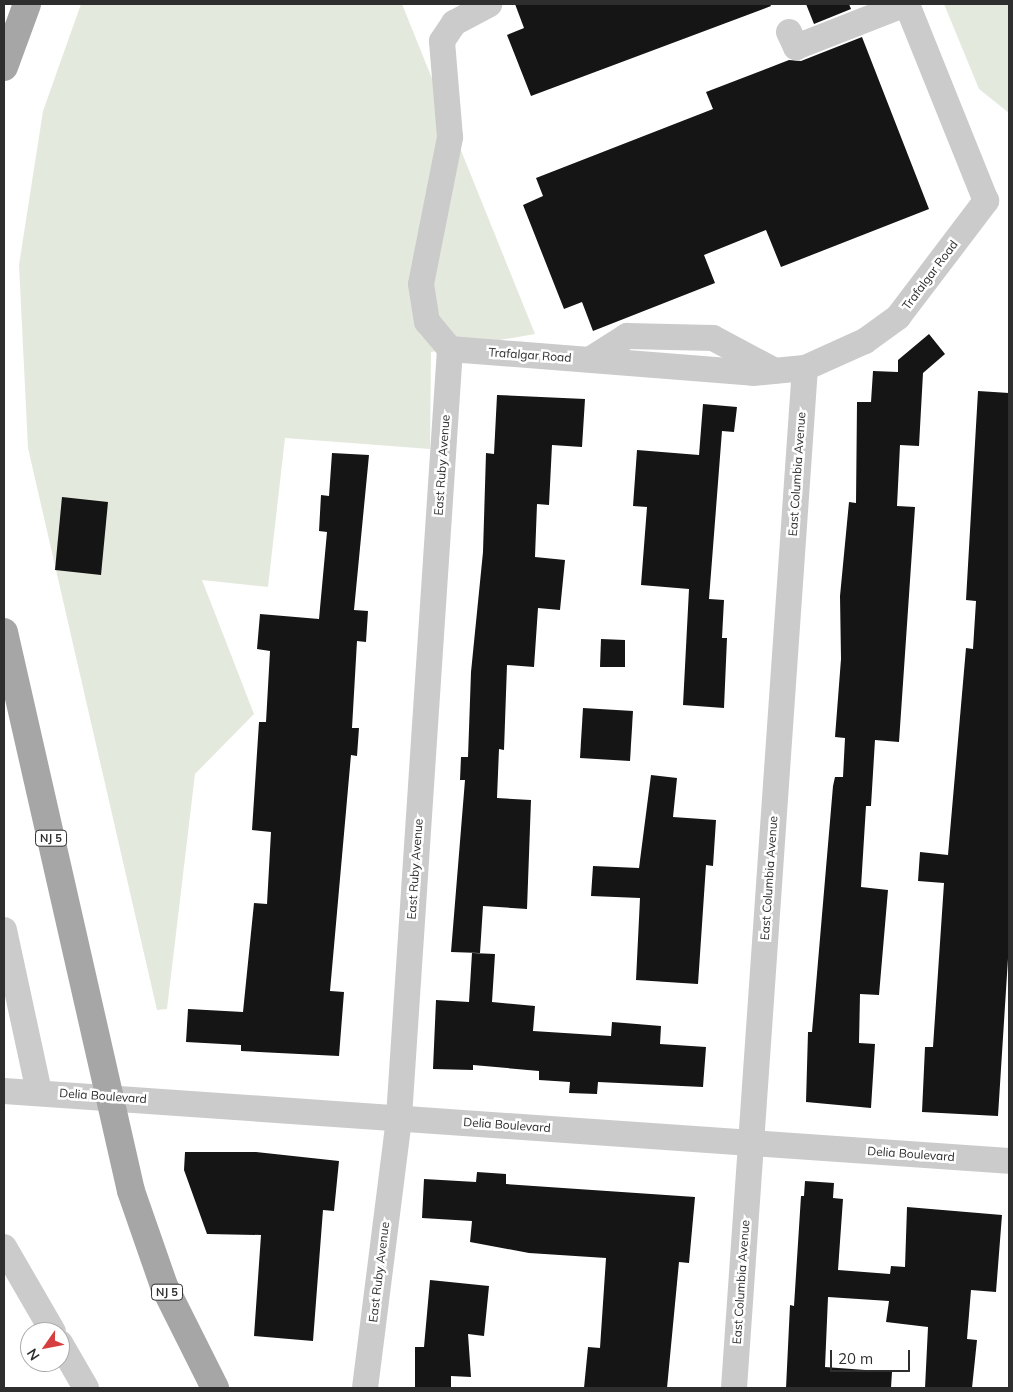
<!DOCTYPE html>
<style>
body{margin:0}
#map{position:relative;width:1013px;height:1392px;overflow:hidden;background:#fff;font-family:Mulish,sans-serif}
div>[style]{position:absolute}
.green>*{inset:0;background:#e3eadd}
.building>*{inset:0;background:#151515}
.minor>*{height:26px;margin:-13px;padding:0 13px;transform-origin:13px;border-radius:13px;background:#cbcbcb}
.major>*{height:28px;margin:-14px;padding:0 14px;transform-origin:14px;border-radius:14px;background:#a6a6a6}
span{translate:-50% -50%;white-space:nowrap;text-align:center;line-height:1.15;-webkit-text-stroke:5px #fff;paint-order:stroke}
.shield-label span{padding:1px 4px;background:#fff;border:1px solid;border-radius:4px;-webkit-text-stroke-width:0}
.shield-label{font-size:11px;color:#2e2e2e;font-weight:700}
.street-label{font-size:12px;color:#2e2e2e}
.frame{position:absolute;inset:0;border:5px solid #2e2e2e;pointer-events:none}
.north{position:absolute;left:20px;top:1322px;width:50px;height:50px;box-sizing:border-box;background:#fff;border:1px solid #ababab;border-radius:50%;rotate:237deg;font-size:14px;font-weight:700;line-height:20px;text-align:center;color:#2e2e2e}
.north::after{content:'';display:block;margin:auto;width:18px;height:22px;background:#d63f40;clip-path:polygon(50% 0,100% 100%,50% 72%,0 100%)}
.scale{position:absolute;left:830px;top:1350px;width:80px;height:22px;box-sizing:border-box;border:2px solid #2e2e2e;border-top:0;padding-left:6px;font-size:15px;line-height:18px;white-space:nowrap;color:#2e2e2e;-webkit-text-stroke:4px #fff;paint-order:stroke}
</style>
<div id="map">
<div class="green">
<div style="clip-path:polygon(81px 4px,402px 4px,535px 334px,431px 352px,430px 449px,285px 438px,268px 587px,202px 580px,254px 714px,195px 774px,167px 1009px,157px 1010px,28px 448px,19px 265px,43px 111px)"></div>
<div style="clip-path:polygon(944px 4px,1009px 4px,1009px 113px,979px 89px)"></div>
</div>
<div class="building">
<div style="clip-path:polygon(515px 4px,770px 4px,771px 6px,531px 96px,507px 35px,524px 28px)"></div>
<div style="clip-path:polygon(806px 4px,849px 4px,851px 9px,814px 24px)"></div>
<div style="clip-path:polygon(862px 37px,929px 209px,781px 267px,766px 230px,704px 255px,715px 283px,593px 331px,582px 302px,564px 309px,523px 205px,543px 196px,536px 178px,713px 109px,706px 92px,789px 60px,801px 61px)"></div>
<div style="clip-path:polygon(929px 334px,945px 354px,923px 373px,919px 446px,900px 445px,897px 506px,915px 507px,899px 742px,875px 740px,871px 806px,866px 806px,861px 887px,888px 890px,879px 995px,860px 994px,859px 1043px,875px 1044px,871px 1108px,806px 1102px,808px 1032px,812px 1032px,833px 786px,835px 777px,843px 777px,845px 738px,835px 737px,841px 659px,840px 596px,849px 502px,856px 503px,857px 402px,871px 402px,873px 371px,898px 372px,898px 360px)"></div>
<div style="clip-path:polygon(978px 391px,1009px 393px,1009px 943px,998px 1116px,922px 1112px,925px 1047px,933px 1047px,944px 883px,918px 881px,920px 852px,948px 855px,966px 648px,973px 649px,976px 601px,966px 600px)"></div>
<div style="clip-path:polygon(497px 395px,585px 399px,582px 447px,552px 445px,549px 505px,537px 504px,535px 557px,565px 560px,560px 610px,538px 608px,534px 667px,507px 665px,504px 750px,499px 749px,497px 798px,531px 800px,527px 909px,483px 906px,480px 953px,451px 952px,465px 780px,460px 780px,461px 757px,468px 757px,471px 672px,483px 552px,486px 453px,494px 454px)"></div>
<div style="clip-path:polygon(703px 404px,737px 407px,734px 432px,722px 431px,709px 599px,724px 600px,722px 638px,727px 638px,724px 708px,683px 705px,689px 589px,641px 585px,647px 507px,633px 506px,637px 450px,699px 455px)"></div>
<div style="clip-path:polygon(332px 453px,369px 455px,354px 610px,368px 611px,366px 642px,357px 641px,352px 728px,359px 728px,357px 756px,351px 755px,330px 991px,344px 992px,339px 1056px,241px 1051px,241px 1045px,186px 1042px,188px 1009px,243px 1012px,254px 903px,267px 904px,271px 832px,252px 830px,259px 722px,266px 722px,270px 651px,257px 649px,260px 614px,319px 619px,327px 532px,319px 531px,321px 495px,329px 496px)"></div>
<div style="clip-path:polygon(62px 497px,108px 502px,101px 575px,55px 570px)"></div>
<div style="clip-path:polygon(601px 639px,625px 640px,625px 667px,600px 667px)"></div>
<div style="clip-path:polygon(583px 708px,633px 711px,630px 761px,580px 758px)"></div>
<div style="clip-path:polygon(651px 775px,677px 778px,673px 817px,716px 820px,713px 866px,706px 865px,698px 984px,636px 980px,640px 898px,591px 896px,593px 866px,639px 868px)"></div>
<div style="clip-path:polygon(472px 953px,495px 954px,492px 1002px,535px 1006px,533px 1031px,611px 1036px,612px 1022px,661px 1026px,660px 1044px,706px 1047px,703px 1087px,598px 1082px,597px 1094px,569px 1093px,570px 1082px,539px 1080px,539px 1071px,473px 1065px,473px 1070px,433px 1069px,436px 1000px,469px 1002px)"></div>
<div style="clip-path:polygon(185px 1152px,256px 1152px,339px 1161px,334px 1211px,323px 1210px,313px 1341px,254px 1336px,261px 1235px,207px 1234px,184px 1170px)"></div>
<div style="clip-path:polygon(477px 1172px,506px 1174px,506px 1184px,695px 1197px,689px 1263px,679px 1262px,667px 1388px,584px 1388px,588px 1347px,600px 1348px,606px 1258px,529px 1253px,470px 1242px,472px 1221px,422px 1218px,424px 1179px,476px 1182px)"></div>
<div style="clip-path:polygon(805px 1181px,834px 1183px,833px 1198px,843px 1199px,838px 1270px,890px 1274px,891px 1266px,905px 1267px,907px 1207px,1002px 1215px,996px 1292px,971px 1290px,967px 1339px,977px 1340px,972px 1388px,925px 1388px,928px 1327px,886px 1322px,889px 1301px,828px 1297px,825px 1367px,892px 1372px,891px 1388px,786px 1388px,790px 1305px,794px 1306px,801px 1196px,804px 1196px)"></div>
<div style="clip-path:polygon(430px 1280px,489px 1286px,484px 1336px,468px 1334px,471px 1377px,451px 1376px,451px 1388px,415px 1388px,415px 1347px,424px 1347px)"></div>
</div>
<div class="minor">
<div style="left:789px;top:32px;width:17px;rotate:65deg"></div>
<div style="left:796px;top:47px;width:118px;rotate:-21.4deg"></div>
<div style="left:450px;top:349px;width:304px;rotate:4.5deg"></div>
<div style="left:753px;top:373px;width:52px;rotate:-5.5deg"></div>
<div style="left:805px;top:368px;width:66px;rotate:-24.2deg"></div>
<div style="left:865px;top:341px;width:41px;rotate:-36deg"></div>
<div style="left:898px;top:317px;width:146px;rotate:-52.8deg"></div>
<div style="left:986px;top:201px;width:212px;rotate:-111.9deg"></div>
<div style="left:450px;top:349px;width:35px;rotate:-130deg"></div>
<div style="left:427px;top:322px;width:38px;rotate:-99deg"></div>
<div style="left:421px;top:284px;width:150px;rotate:-78.8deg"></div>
<div style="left:450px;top:137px;width:96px;rotate:-94.8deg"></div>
<div style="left:442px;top:41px;width:22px;rotate:-56deg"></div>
<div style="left:454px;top:23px;width:40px;rotate:-28deg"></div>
<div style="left:591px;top:359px;width:43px;rotate:-32.6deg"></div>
<div style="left:627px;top:336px;width:86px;rotate:1.3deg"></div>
<div style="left:713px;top:338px;width:70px;rotate:28deg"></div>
<div style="left:4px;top:930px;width:166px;rotate:77.8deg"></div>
<div style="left:4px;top:1091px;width:1007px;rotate:3.98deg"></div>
<div style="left:4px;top:1247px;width:98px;rotate:60deg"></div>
<div style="left:60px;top:1343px;width:52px;rotate:60deg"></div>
<div style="left:365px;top:1388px;width:273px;rotate:-82.8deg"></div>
<div style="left:399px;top:1117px;width:770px;rotate:-86.2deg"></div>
<div style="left:734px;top:1388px;width:1022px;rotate:-86.02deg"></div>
</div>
<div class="major">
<div style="left:4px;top:67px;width:67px;rotate:-69.9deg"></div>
<div style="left:4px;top:632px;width:573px;rotate:77.2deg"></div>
<div style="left:131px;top:1191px;width:101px;rotate:70.8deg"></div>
<div style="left:164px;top:1286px;width:114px;rotate:63.4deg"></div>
</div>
<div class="shield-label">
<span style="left:51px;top:838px">NJ 5</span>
<span style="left:167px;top:1292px">NJ 5</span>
</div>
<div class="street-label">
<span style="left:930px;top:275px;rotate:-53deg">Trafalgar Road</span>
<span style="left:530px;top:355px;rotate:4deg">Trafalgar Road</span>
<span style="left:442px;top:465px;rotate:-86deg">East Ruby Avenue</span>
<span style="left:797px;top:474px;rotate:-86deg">East Columbia Avenue</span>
<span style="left:415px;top:869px;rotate:-86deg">East Ruby Avenue</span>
<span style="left:769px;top:878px;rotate:-86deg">East Columbia Avenue</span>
<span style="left:103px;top:1096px;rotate:4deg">Delia Boulevard</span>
<span style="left:507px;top:1125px;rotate:4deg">Delia Boulevard</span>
<span style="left:911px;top:1154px;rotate:4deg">Delia Boulevard</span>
<span style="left:379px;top:1272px;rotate:-83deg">East Ruby Avenue</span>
<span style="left:741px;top:1282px;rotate:-86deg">East Columbia Avenue</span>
</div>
<div class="frame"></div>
<div class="north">N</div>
<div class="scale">20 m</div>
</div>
